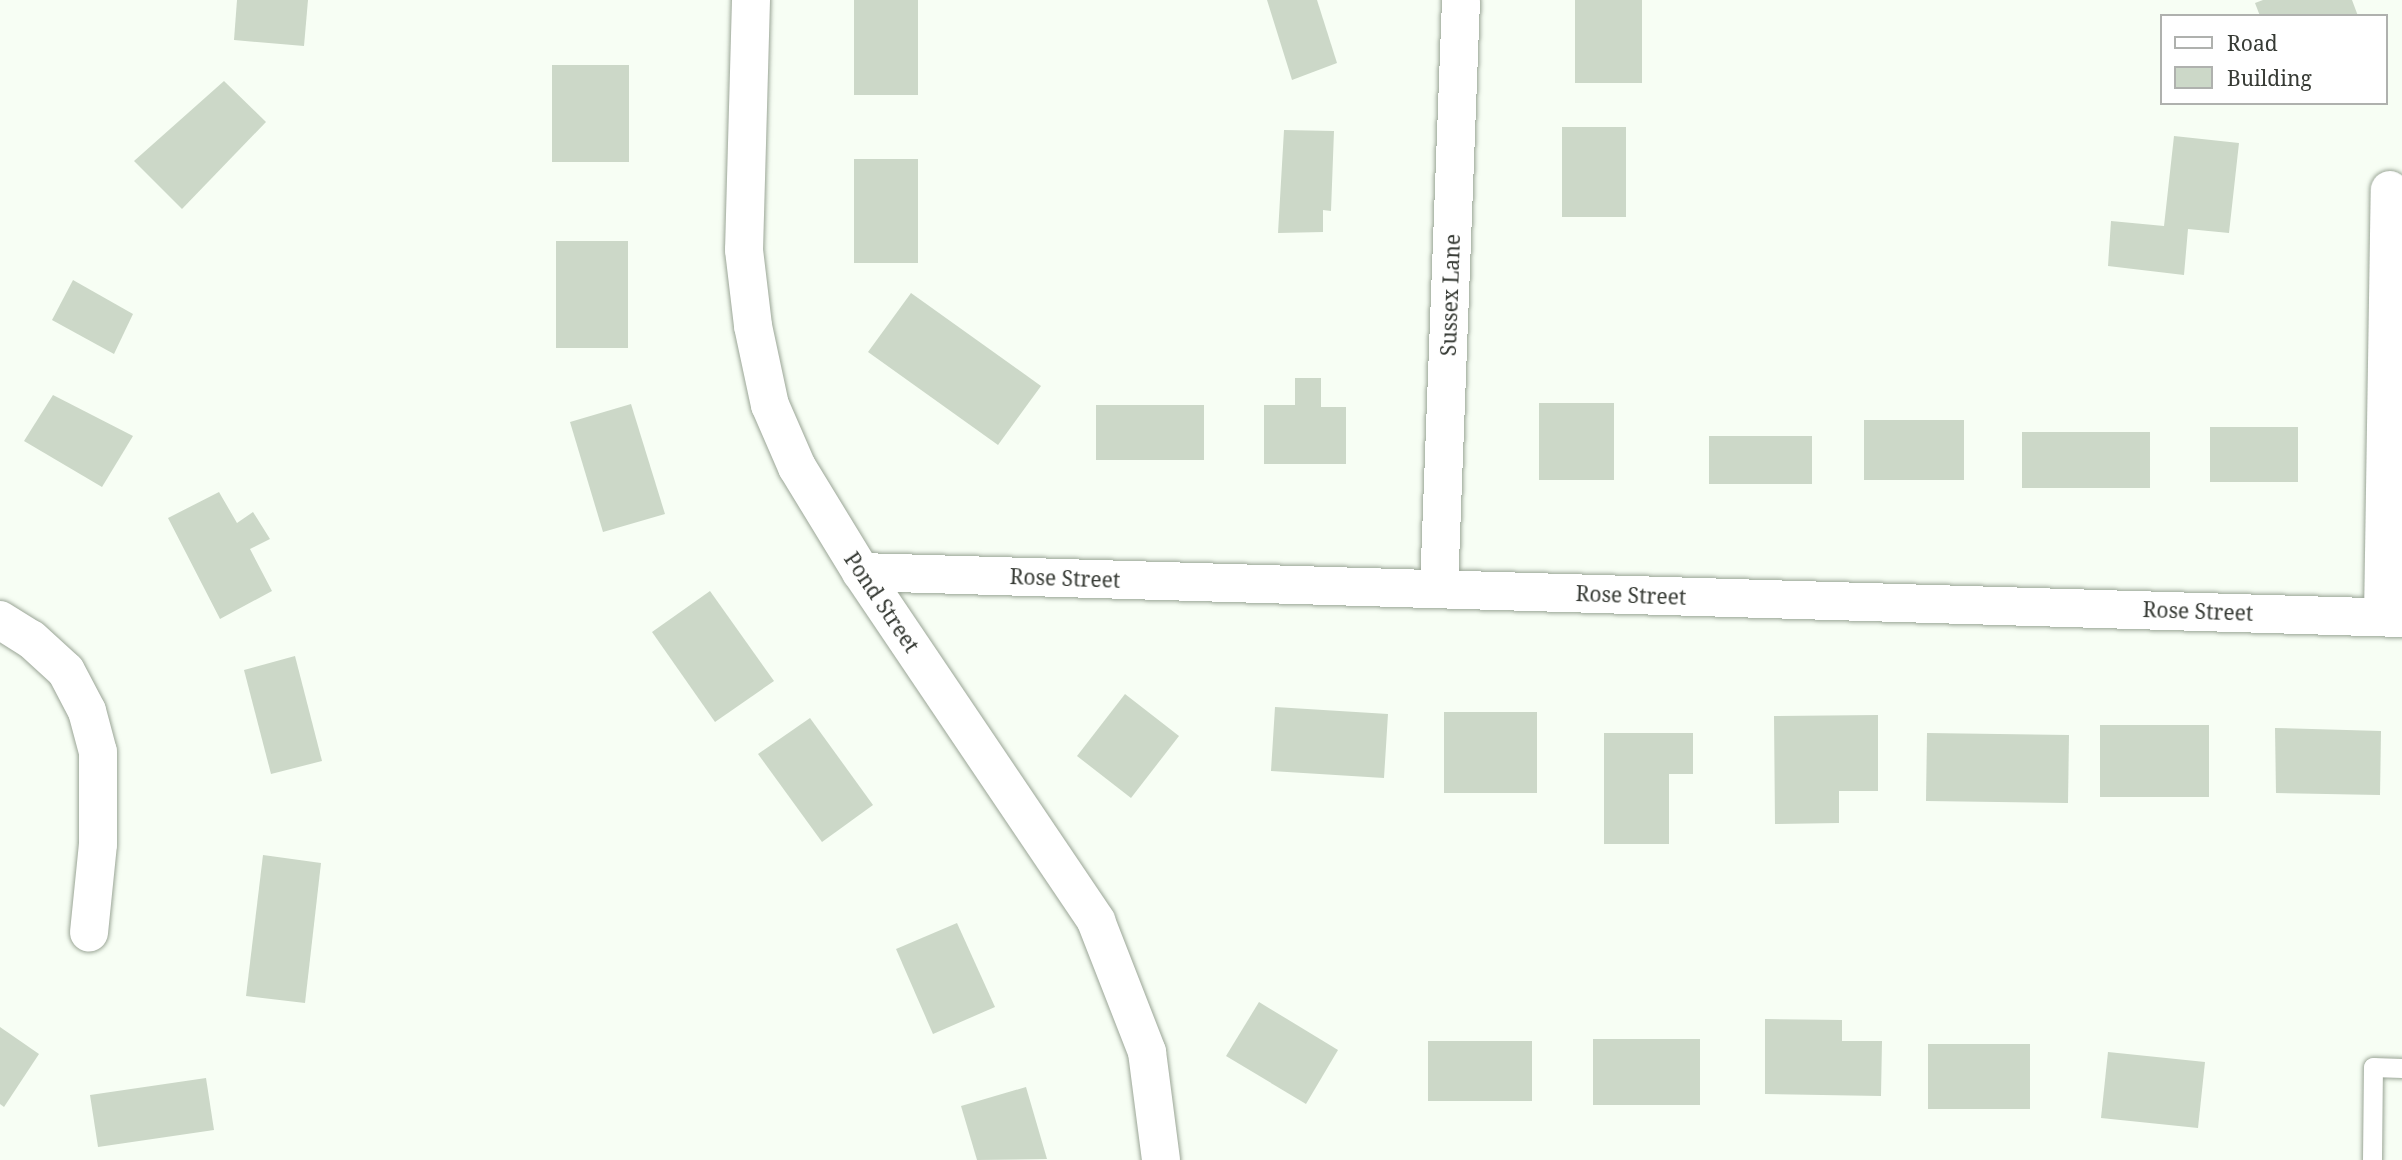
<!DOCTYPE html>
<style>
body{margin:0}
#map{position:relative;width:2402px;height:1160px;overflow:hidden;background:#f7fef4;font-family:"Noto Serif",serif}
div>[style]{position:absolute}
.building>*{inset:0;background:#ccd8c8}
.roads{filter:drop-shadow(0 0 2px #9aa596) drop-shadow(0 0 2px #9aa596)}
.lane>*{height:19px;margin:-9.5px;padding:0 9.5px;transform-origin:9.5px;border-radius:9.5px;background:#fff}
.street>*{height:38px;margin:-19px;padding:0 19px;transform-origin:19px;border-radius:19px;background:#fff}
span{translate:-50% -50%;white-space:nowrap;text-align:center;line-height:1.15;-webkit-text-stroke:5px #fff;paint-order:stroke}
.street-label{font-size:21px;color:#373b35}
.legend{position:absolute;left:2160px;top:14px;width:228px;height:91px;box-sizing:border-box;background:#fff;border:2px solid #afb1ae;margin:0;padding:9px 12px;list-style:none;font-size:21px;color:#373b35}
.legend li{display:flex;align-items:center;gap:14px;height:35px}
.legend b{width:35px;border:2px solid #afb1ae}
</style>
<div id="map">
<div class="building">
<div style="clip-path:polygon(237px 0,308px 0,304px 46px,234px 40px)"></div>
<div style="clip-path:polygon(854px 0,918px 0,918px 95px,854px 95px)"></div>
<div style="clip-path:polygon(1267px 0,1317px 0,1337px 63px,1292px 80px)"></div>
<div style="clip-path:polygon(1575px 0,1642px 0,1642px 83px,1575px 83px)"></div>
<div style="clip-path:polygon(2263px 0,2352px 0,2358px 16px,2260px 16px,2255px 3px)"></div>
<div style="clip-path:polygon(552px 65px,629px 65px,629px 162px,552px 162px)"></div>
<div style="clip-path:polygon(224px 81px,266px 122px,182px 209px,134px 161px)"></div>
<div style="clip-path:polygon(1562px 127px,1626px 127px,1626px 217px,1562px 217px)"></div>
<div style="clip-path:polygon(1284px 130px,1334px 131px,1331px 211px,1323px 210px,1323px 232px,1278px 233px)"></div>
<div style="clip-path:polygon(2174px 136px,2239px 143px,2229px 233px,2188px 229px,2184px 275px,2108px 266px,2111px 221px,2164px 226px)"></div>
<div style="clip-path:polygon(854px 159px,918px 159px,918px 263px,854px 263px)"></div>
<div style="clip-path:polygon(556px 241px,628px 241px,628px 348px,556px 348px)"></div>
<div style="clip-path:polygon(73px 280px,133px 314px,114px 354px,52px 320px)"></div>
<div style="clip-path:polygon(911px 293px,1041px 386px,998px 445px,868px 352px)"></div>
<div style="clip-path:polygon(1295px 378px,1321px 378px,1321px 407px,1346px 407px,1346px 464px,1264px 464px,1264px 405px,1295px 405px)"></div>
<div style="clip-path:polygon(53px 395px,133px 436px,102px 487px,24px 441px)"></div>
<div style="clip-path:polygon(1539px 403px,1614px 403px,1614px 480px,1539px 480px)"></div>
<div style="clip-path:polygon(631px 404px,665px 514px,603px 532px,570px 422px)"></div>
<div style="clip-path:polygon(1096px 405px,1204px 405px,1204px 460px,1096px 460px)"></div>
<div style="clip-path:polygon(1864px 420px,1964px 420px,1964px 480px,1864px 480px)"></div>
<div style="clip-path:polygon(2210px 427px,2298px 427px,2298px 482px,2210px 482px)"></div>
<div style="clip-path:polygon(2022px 432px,2150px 432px,2150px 488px,2022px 488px)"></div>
<div style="clip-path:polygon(1709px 436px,1812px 436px,1812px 484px,1709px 484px)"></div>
<div style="clip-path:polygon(219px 492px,237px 523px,253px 512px,270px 539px,250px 549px,272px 591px,220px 619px,168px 518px)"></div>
<div style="clip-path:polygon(710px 591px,774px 681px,715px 722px,652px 632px)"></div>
<div style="clip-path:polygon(295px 656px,322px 761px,271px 774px,244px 670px)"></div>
<div style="clip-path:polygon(1125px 694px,1179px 736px,1131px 798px,1077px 756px)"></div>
<div style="clip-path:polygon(1275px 707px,1388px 714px,1384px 778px,1271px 771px)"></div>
<div style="clip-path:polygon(1444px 712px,1537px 712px,1537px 793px,1444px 793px)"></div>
<div style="clip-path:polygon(1878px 715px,1878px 791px,1839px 791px,1839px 823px,1775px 824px,1774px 716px)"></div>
<div style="clip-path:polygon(810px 718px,873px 805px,822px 842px,758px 754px)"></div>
<div style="clip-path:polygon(2100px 725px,2209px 725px,2209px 797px,2100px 797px)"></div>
<div style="clip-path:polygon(2275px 728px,2381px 731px,2380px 795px,2276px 793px)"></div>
<div style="clip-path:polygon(1604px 733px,1693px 733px,1693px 774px,1669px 774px,1669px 844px,1604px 844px)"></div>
<div style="clip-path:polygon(1927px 733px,2069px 735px,2068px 803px,1926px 801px)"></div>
<div style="clip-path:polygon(263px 855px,321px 863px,305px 1003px,246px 996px)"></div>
<div style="clip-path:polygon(957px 923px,995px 1007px,933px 1034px,896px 949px)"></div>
<div style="clip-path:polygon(1259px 1002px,1338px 1050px,1306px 1104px,1226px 1056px)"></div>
<div style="clip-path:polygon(1765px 1019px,1842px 1020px,1842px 1041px,1882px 1041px,1881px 1096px,1765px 1094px)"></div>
<div style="clip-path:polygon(0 1027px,39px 1054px,4px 1107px,0 1104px)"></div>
<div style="clip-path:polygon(1593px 1039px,1700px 1039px,1700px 1105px,1593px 1105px)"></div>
<div style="clip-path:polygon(1428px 1041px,1532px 1041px,1532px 1101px,1428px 1101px)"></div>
<div style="clip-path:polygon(1928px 1044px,2030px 1044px,2030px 1109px,1928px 1109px)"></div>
<div style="clip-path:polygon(2108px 1052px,2205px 1062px,2198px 1128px,2101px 1118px)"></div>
<div style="clip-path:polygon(206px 1078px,214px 1130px,98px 1147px,90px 1095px)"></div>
<div style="clip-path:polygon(1026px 1087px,1047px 1159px,977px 1160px,961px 1106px)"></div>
</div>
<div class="roads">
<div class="lane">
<div style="left:2372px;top:1160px;width:93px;rotate:-89.4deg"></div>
<div style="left:2373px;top:1067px;width:29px;rotate:2deg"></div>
</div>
<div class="street">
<div style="left:751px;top:0;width:250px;rotate:91.6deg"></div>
<div style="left:744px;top:250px;width:77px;rotate:83.2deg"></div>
<div style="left:753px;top:326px;width:81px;rotate:77.9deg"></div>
<div style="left:770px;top:405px;width:68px;rotate:66.5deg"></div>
<div style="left:797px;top:467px;width:123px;rotate:58.6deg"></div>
<div style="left:861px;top:572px;width:421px;rotate:56deg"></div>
<div style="left:1096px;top:921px;width:141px;rotate:68.7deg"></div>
<div style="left:1147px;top:1052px;width:109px;rotate:82.6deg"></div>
<div style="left:861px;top:572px;width:1542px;rotate:1.71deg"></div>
<div style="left:1439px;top:589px;width:589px;rotate:-87.86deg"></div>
<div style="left:2383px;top:617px;width:427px;rotate:-89.1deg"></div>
<div style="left:0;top:620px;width:36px;rotate:32deg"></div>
<div style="left:31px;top:639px;width:47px;rotate:42.4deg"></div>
<div style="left:66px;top:671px;width:45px;rotate:62.3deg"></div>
<div style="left:87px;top:711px;width:42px;rotate:75deg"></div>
<div style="left:98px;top:752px;width:92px;rotate:90deg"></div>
<div style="left:98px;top:844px;width:89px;rotate:95.8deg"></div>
</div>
</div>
<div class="street-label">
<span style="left:1450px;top:295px;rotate:-88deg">Sussex Lane</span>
<span style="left:1065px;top:578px;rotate:2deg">Rose Street</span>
<span style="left:1631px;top:595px;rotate:2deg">Rose Street</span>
<span style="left:882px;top:602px;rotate:56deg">Pond Street</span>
<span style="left:2198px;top:611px;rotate:2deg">Rose Street</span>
</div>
<ul class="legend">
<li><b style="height:9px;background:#fff"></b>Road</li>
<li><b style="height:19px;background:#ccd8c8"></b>Building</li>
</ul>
</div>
